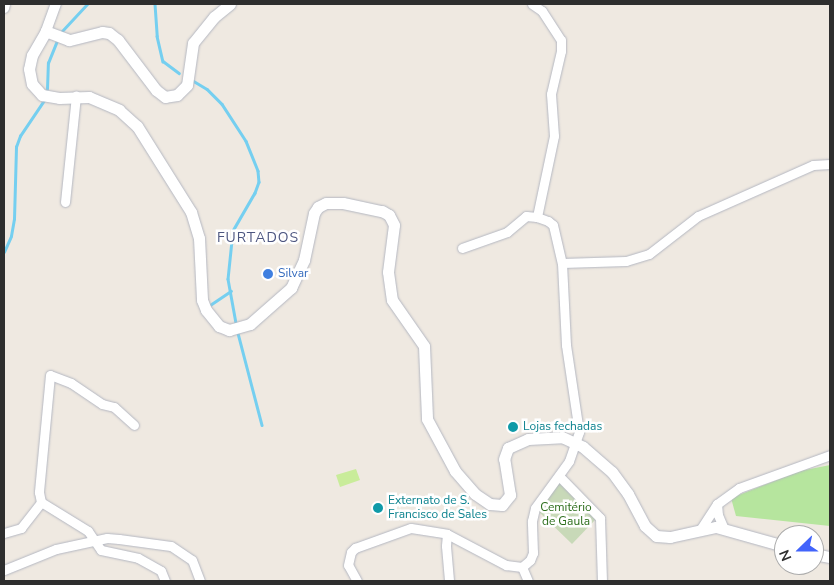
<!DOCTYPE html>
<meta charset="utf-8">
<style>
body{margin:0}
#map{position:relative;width:834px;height:585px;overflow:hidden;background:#efe9e1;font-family:"Nunito Sans",sans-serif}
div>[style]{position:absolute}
.green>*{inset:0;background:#b6e59e}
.cemetery>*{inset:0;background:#c8d9b8}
.pitch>*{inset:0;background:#c9ec9a}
.stream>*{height:2.5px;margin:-1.25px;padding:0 1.25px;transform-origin:1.25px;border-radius:1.25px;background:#75cff0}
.roads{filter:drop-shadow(0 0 1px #b4b7c1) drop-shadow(0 0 1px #b4b7c1)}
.minor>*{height:9px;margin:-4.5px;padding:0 4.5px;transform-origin:4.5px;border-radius:4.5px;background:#fff}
.tertiary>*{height:10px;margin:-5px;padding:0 5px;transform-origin:5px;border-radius:5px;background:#fff}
.secondary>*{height:11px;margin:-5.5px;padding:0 5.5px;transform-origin:5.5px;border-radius:5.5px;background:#fff}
.dots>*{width:14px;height:14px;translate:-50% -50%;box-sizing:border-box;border:2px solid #fff;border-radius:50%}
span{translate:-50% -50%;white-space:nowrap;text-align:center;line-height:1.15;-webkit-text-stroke:5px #fff;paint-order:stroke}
.shop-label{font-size:12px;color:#366cbe}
.left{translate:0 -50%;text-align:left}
.culture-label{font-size:12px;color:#0d838f}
.park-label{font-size:12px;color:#2c6e1b}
.neighbourhood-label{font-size:14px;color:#4d5680;letter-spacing:1px}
.frame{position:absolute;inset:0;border:5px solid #2e2e2e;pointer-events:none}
.north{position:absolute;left:774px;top:525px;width:50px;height:50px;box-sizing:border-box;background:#fff;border:1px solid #ababab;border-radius:50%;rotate:248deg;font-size:14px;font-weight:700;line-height:20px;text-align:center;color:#2e2e2e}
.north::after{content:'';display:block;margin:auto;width:18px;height:22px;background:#4264fb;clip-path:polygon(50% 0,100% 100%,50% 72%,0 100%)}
</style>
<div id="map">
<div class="green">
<div style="clip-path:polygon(830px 465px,830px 526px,736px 516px,731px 498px,800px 471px)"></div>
</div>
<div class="cemetery">
<div style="clip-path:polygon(558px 482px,596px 519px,572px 544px,537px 510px)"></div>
</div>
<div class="pitch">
<div style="clip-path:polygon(356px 469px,360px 480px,340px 487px,336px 475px)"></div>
</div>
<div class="stream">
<div style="left:155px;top:4px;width:32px;rotate:86deg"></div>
<div style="left:157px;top:36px;width:26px;rotate:77deg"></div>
<div style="left:163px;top:61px;width:20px;rotate:37deg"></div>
<div style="left:62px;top:31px;width:37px;rotate:-47deg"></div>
<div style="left:192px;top:80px;width:17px;rotate:31deg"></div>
<div style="left:207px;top:89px;width:21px;rotate:45deg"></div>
<div style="left:222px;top:104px;width:44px;rotate:57deg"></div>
<div style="left:246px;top:141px;width:32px;rotate:68deg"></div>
<div style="left:258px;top:171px;width:11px;rotate:85deg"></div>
<div style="left:259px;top:182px;width:12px;rotate:110deg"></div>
<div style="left:255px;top:193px;width:44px;rotate:120.1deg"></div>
<div style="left:233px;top:231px;width:48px;rotate:95.9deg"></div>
<div style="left:228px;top:279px;width:45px;rotate:79.7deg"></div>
<div style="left:47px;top:89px;width:26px;rotate:-88deg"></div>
<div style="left:48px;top:63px;width:24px;rotate:-68deg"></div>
<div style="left:4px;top:252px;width:17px;rotate:-66deg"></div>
<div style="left:11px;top:236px;width:17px;rotate:-80deg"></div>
<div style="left:14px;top:219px;width:72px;rotate:-88.4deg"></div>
<div style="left:16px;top:147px;width:12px;rotate:-70deg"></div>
<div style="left:20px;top:136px;width:45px;rotate:-56deg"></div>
<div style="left:210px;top:305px;width:25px;rotate:-34deg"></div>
<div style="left:238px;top:333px;width:95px;rotate:75.4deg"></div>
</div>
<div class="roads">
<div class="minor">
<div style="left:532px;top:4px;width:12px;rotate:35deg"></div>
<div style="left:542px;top:11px;width:35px;rotate:57deg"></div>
<div style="left:561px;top:40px;width:11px;rotate:90deg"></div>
<div style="left:561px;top:51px;width:44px;rotate:103.1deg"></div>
<div style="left:551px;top:94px;width:42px;rotate:85.9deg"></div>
<div style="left:554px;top:136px;width:83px;rotate:101.9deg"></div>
<div style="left:537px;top:217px;width:12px;rotate:20deg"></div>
<div style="left:548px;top:221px;width:6px;rotate:39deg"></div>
<div style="left:553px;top:225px;width:39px;rotate:77deg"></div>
<div style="left:4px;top:8px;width:4px;rotate:-76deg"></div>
<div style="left:65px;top:202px;width:107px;rotate:-84.1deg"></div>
<div style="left:462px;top:248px;width:48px;rotate:-19.6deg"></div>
<div style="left:507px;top:232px;width:25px;rotate:-40deg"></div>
<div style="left:526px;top:216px;width:11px;rotate:5deg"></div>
<div style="left:134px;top:425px;width:27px;rotate:-138deg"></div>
<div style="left:114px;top:407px;width:12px;rotate:-166deg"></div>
<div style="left:102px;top:404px;width:37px;rotate:-146deg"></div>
<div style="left:71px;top:383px;width:22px;rotate:-159deg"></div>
<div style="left:50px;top:375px;width:118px;rotate:95.4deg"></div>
<div style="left:39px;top:492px;width:10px;rotate:79deg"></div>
<div style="left:41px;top:502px;width:55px;rotate:31.7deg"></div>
<div style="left:88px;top:531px;width:23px;rotate:56deg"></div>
<div style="left:101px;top:550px;width:38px;rotate:12deg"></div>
<div style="left:138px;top:558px;width:26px;rotate:29deg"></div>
<div style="left:161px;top:571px;width:11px;rotate:68deg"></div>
<div style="left:559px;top:476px;width:59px;rotate:45.7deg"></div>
<div style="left:600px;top:518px;width:63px;rotate:88.2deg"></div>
<div style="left:717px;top:504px;width:11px;rotate:85deg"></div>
<div style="left:718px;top:515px;width:15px;rotate:67deg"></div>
<div style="left:700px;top:530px;width:31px;rotate:-57deg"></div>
<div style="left:717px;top:504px;width:27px;rotate:-36deg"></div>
<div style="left:739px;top:488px;width:97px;rotate:-19.9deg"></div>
<div style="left:4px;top:533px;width:18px;rotate:-16deg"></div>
<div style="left:21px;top:528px;width:33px;rotate:-52deg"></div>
<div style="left:447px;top:534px;width:12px;rotate:95deg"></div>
<div style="left:446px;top:546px;width:35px;rotate:85deg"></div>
<div style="left:522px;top:567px;width:11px;rotate:-41deg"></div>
<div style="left:530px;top:560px;width:8px;rotate:-67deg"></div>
<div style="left:533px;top:553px;width:32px;rotate:-92deg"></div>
<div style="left:532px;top:521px;width:13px;rotate:-77deg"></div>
<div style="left:535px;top:508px;width:58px;rotate:-54.1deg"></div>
<div style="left:569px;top:461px;width:31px;rotate:-71deg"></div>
<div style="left:579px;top:432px;width:88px;rotate:-98.5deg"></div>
<div style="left:566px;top:345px;width:82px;rotate:-92.8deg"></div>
<div style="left:562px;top:263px;width:64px;rotate:-1.8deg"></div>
<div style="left:626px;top:261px;width:24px;rotate:-17deg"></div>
<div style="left:649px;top:254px;width:62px;rotate:-37.8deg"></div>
<div style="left:698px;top:216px;width:126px;rotate:-23.9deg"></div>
<div style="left:813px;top:165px;width:17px;rotate:-3deg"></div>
<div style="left:4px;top:570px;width:56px;rotate:-22deg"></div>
<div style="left:56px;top:549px;width:52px;rotate:-12.2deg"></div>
<div style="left:107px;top:538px;width:12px;rotate:5deg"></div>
<div style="left:119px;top:539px;width:52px;rotate:7.7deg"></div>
<div style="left:171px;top:546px;width:25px;rotate:34deg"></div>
<div style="left:192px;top:560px;width:22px;rotate:69deg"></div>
<div style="left:357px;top:581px;width:18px;rotate:-119deg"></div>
<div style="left:348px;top:565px;width:13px;rotate:-77deg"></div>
<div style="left:351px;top:552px;width:6px;rotate:-45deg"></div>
<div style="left:355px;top:548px;width:59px;rotate:-19.7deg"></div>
<div style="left:411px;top:528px;width:36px;rotate:9deg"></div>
<div style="left:447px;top:534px;width:67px;rotate:27.7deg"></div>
<div style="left:506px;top:565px;width:16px;rotate:7deg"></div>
<div style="left:522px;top:567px;width:15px;rotate:67deg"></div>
</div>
<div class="tertiary">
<div style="left:46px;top:31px;width:29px;rotate:-70deg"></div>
</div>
<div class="secondary">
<div style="left:230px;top:4px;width:21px;rotate:141deg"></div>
<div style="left:214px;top:17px;width:33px;rotate:129deg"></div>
<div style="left:193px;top:43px;width:42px;rotate:98.1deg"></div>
<div style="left:187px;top:85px;width:14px;rotate:135deg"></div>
<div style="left:177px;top:95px;width:12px;rotate:171deg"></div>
<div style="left:165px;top:97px;width:11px;rotate:-142deg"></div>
<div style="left:156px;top:90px;width:63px;rotate:-127.2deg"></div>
<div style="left:118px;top:40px;width:11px;rotate:-142deg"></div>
<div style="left:109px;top:33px;width:7px;rotate:-172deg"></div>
<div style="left:102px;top:32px;width:34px;rotate:166deg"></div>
<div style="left:69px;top:40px;width:25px;rotate:-159deg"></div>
<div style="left:46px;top:31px;width:28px;rotate:120deg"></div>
<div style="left:32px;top:55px;width:14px;rotate:102deg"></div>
<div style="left:29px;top:69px;width:15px;rotate:79deg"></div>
<div style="left:32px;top:84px;width:15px;rotate:48deg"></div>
<div style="left:42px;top:95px;width:17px;rotate:10deg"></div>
<div style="left:59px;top:98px;width:30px;rotate:-2deg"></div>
<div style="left:89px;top:97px;width:33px;rotate:23deg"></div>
<div style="left:119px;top:110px;width:24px;rotate:42deg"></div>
<div style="left:137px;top:126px;width:102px;rotate:57.9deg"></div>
<div style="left:191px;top:212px;width:27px;rotate:73deg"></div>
<div style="left:199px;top:238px;width:62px;rotate:87.2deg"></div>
<div style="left:202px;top:300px;width:11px;rotate:68deg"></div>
<div style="left:206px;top:310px;width:21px;rotate:51deg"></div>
<div style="left:219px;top:326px;width:11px;rotate:22deg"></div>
<div style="left:229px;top:330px;width:22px;rotate:-16deg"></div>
<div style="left:250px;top:324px;width:55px;rotate:-41.3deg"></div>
<div style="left:291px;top:288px;width:31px;rotate:-65deg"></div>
<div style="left:304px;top:260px;width:48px;rotate:-78deg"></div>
<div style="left:314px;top:213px;width:7px;rotate:-56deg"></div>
<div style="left:318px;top:207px;width:9px;rotate:-27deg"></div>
<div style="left:326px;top:203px;width:17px"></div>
<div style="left:343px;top:203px;width:40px;rotate:12deg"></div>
<div style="left:382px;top:211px;width:8px;rotate:30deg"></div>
<div style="left:389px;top:215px;width:11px;rotate:63deg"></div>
<div style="left:394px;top:225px;width:47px;rotate:97.3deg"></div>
<div style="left:388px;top:272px;width:28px;rotate:82deg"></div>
<div style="left:392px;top:300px;width:56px;rotate:55.2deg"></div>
<div style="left:424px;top:346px;width:73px;rotate:87.6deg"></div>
<div style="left:427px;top:419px;width:59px;rotate:61.7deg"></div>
<div style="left:455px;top:471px;width:30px;rotate:49deg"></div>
<div style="left:475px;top:494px;width:18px;rotate:34deg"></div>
<div style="left:490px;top:504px;width:12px;rotate:5deg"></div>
<div style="left:502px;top:505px;width:13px;rotate:-51deg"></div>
<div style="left:510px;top:495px;width:36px;rotate:-99deg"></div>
<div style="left:504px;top:459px;width:12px;rotate:-70deg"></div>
<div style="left:508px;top:448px;width:22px;rotate:-24deg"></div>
<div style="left:528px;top:439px;width:34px;rotate:-3deg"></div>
<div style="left:562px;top:437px;width:23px;rotate:25deg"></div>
<div style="left:583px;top:447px;width:38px;rotate:41deg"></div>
<div style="left:612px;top:472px;width:27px;rotate:54deg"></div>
<div style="left:628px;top:494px;width:36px;rotate:62deg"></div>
<div style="left:645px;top:526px;width:15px;rotate:42deg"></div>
<div style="left:656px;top:536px;width:14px;rotate:4deg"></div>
<div style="left:670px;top:537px;width:47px;rotate:-12.3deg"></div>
<div style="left:716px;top:527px;width:71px;rotate:15.6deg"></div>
<div style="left:814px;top:554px;width:16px;rotate:11deg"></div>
</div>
</div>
<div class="dots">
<div style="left:268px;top:274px;background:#3f7fe0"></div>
<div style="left:513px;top:427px;background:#0f9aa8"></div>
<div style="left:378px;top:508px;background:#0f9aa8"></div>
</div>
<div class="shop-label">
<span class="left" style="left:278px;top:274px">Silvar</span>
</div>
<div class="culture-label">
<span class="left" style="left:523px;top:427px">Lojas fechadas</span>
<span class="left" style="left:388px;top:508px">Externato de S.<br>Francisco de Sales</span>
</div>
<div class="park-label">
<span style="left:566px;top:515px">Cemitério<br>de Gaula</span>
</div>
<div class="neighbourhood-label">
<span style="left:258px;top:238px">FURTADOS</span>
</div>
<div class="frame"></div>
<div class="north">N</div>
</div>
